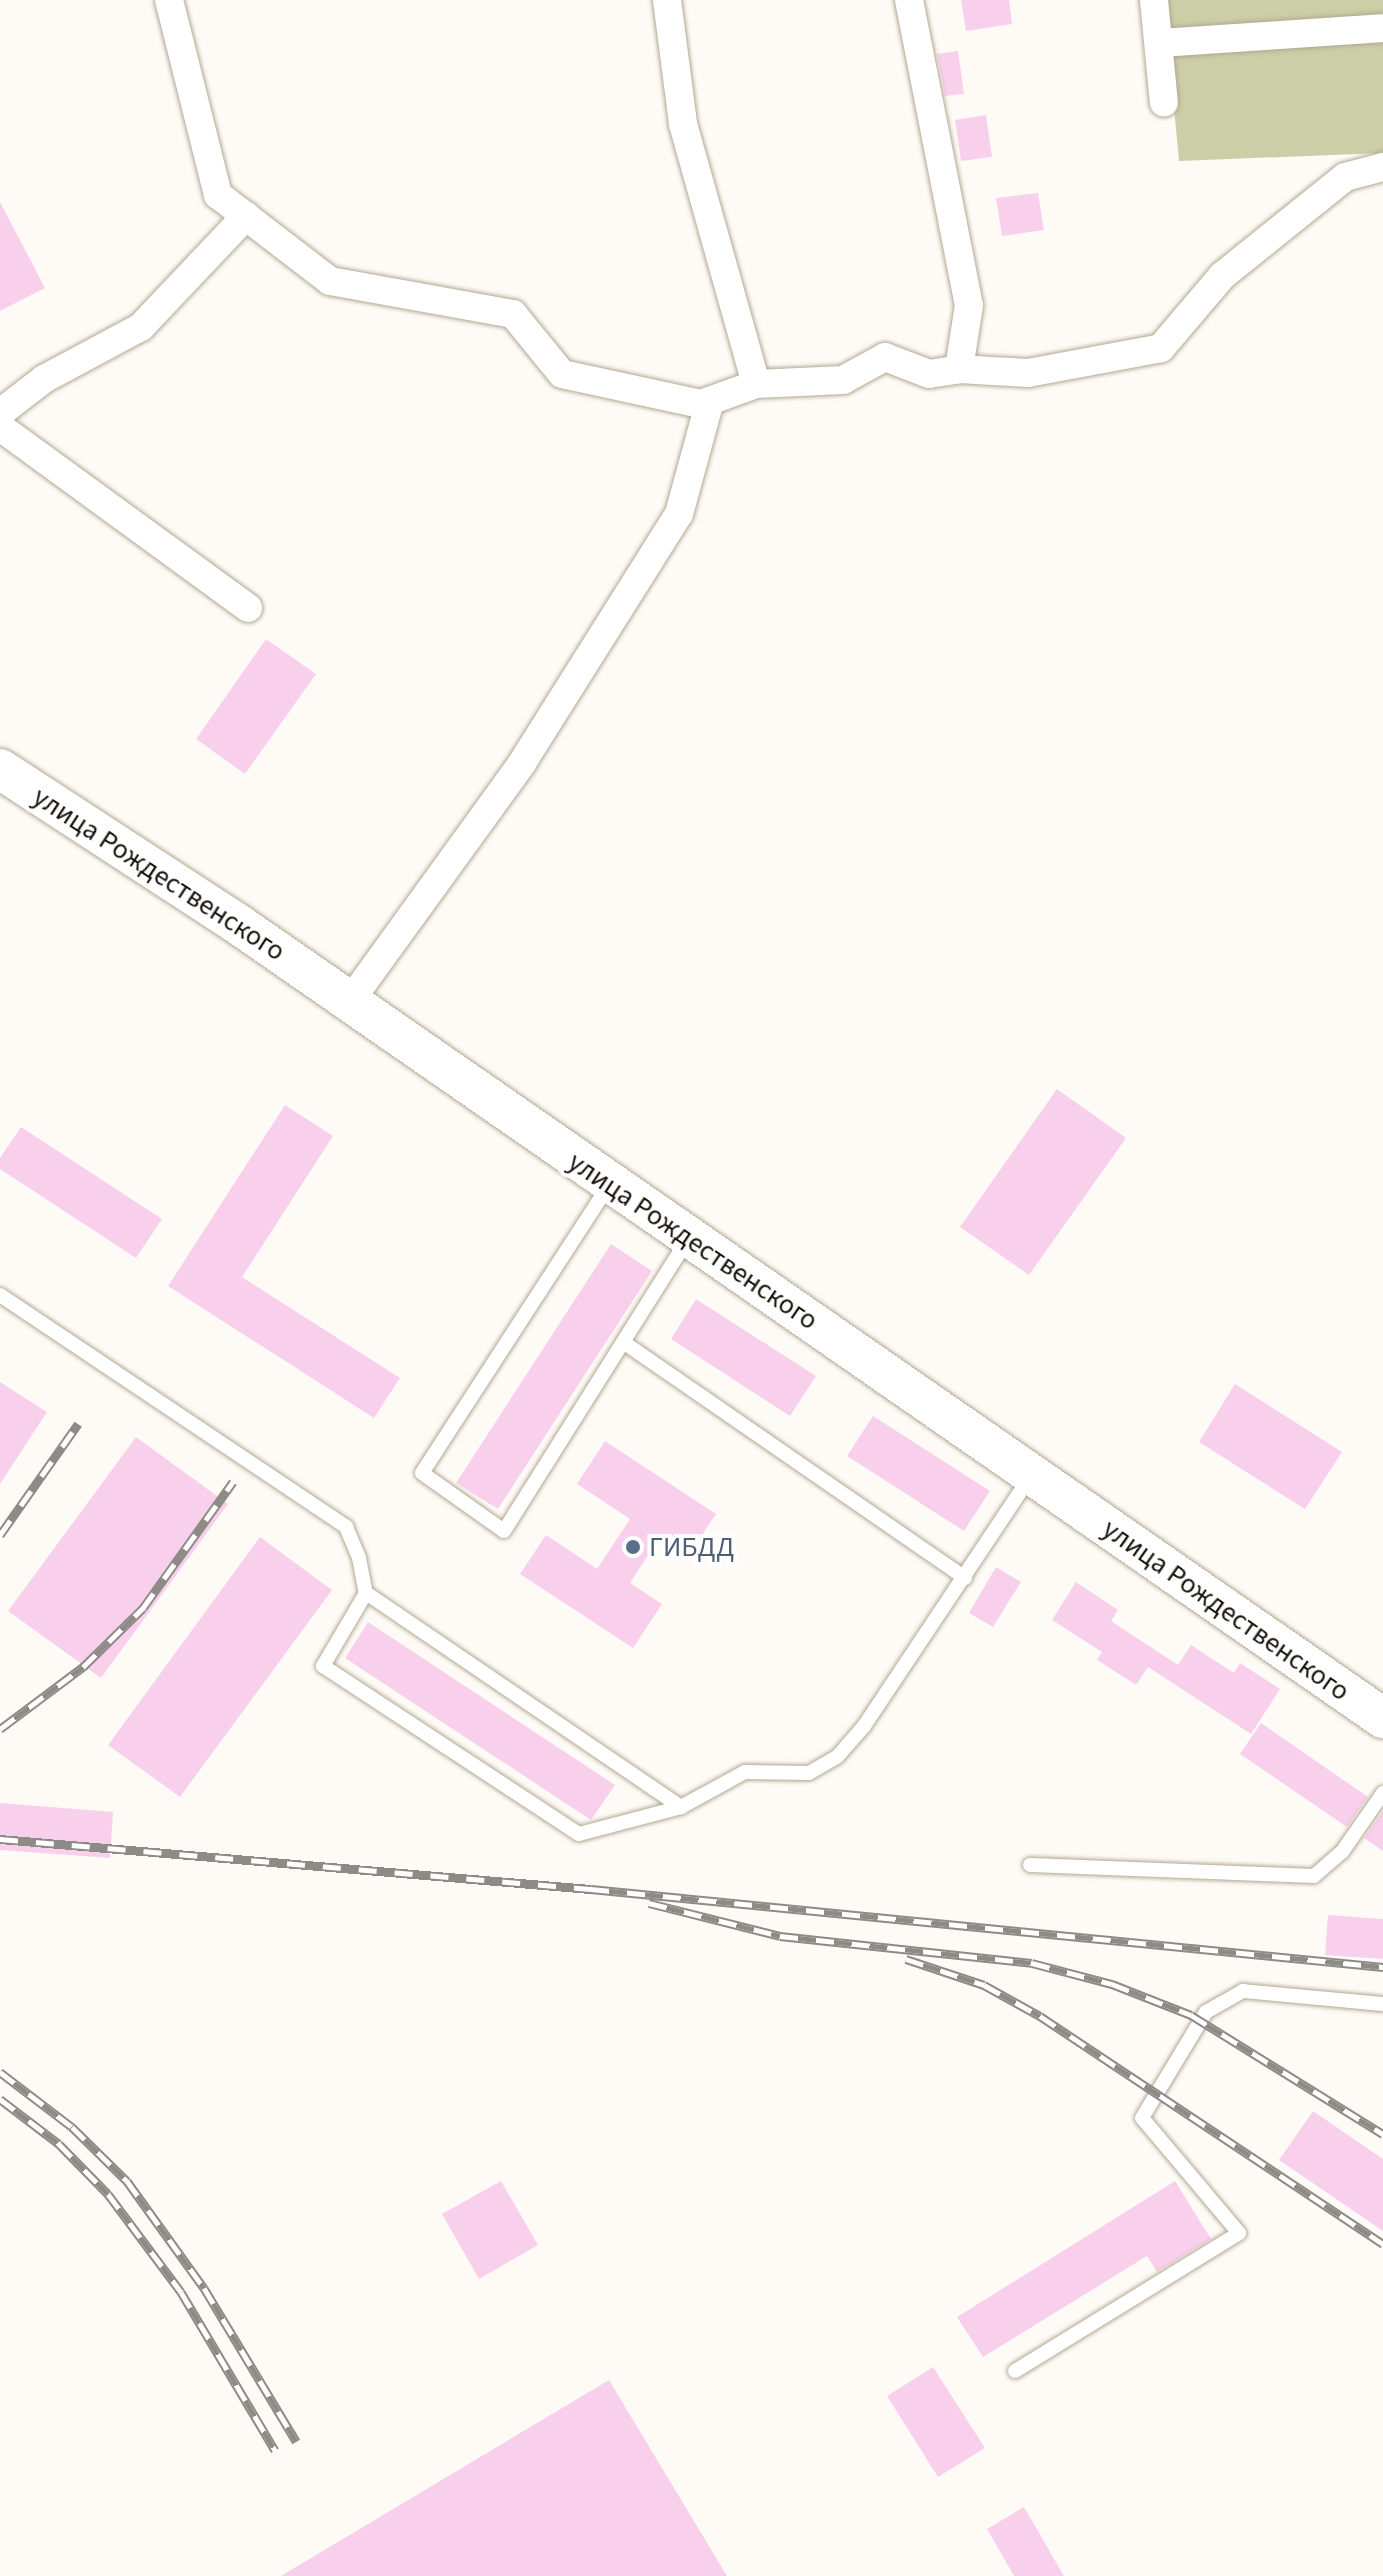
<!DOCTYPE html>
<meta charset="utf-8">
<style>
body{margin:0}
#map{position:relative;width:1383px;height:2576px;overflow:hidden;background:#fefbf7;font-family:"Source Sans 3",sans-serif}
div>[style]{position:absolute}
.green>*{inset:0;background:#cbcea6}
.building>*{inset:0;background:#f9d0eb}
.roads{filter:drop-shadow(0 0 2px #b3a792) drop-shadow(0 0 2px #b3a792)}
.lane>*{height:14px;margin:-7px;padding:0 7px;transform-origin:7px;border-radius:7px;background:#fff}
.street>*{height:28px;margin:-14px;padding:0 14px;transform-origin:14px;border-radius:14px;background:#fff}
.secondary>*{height:40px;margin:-20px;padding:0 20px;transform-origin:20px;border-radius:20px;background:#fff}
.rail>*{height:9px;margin-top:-4.5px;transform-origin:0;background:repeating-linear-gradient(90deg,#fff 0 18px,#8e8a85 0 36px);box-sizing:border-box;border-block:2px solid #8e8a85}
.dots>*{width:22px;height:22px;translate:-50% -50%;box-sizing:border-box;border:4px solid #fff;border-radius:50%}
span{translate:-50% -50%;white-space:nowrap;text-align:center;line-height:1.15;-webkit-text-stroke:8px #fff;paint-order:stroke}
.street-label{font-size:28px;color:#18130c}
.service-label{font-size:28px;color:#4e5e75}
.left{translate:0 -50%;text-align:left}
</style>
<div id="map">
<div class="green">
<div style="clip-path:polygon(1164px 0,1383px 0,1383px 153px,1179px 161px)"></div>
</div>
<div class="building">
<div style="clip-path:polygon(961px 0,1009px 0,1012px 24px,966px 31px)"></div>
<div style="clip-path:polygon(958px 51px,964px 94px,945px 96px,937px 54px)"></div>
<div style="clip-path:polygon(986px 115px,992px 157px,961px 161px,955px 120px)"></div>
<div style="clip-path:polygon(1038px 193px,1044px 230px,1002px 236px,996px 198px)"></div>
<div style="clip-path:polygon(0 202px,45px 288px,0 311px)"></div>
<div style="clip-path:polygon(266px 639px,316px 674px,245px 774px,196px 739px)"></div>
<div style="clip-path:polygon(1057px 1089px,1126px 1138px,1029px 1275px,960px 1227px)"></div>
<div style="clip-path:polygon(285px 1105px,333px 1136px,242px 1277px,400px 1378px,374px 1418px,168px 1286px)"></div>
<div style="clip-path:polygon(21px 1127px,162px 1219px,136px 1258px,0 1169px,0 1158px)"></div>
<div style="clip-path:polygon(611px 1244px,652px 1271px,498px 1509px,456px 1483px)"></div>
<div style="clip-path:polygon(696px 1299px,816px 1376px,790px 1416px,671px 1339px)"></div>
<div style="clip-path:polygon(0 1382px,47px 1412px,0 1484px)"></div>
<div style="clip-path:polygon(1235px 1384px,1342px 1452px,1305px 1509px,1199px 1442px)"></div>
<div style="clip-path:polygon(873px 1416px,990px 1491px,964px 1531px,847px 1456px)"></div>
<div style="clip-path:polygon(136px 1437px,228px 1504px,101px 1678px,8px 1611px)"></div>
<div style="clip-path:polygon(605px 1441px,716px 1514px,688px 1556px,660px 1537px,630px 1583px,662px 1604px,633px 1648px,520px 1574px,546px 1535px,597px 1569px,630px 1519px,577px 1484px)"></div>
<div style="clip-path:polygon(260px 1537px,332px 1590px,180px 1797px,108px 1745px)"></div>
<div style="clip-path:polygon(996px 1567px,1021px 1582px,993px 1627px,969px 1613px)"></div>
<div style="clip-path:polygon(1076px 1582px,1118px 1610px,1111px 1621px,1178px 1665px,1191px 1645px,1234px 1673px,1240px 1663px,1280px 1689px,1251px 1734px,1148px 1667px,1136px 1685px,1097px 1660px,1102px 1652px,1052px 1620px)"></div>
<div style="clip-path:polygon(368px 1622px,615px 1785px,591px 1820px,345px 1658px)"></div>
<div style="clip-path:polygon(1261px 1723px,1368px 1797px,1347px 1827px,1240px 1754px)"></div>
<div style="clip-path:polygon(0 1803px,113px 1812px,110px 1858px,0 1850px)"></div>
<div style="clip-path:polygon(1383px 1811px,1383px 1851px,1364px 1838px)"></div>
<div style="clip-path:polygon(1328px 1915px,1383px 1919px,1383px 1959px,1325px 1955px)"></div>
<div style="clip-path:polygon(1313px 2111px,1383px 2159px,1383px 2231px,1279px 2160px)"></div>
<div style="clip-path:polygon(501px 2181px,538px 2245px,479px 2279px,442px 2214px)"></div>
<div style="clip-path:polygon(1175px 2181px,1211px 2239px,1157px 2272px,1147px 2256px,983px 2357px,957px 2317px)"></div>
<div style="clip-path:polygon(933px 2367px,985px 2448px,938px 2477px,887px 2396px)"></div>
<div style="clip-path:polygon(609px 2380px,727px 2576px,281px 2576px)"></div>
<div style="clip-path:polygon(1024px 2507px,1064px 2576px,1014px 2576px,987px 2529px)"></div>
</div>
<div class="roads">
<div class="lane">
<div style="left:609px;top:1185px;width:343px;rotate:123deg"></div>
<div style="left:422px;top:1473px;width:100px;rotate:35.3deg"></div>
<div style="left:504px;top:1531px;width:344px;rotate:-57.8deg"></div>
<div style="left:0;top:1295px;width:417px;rotate:33.8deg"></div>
<div style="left:346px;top:1527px;width:34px;rotate:67deg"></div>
<div style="left:359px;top:1558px;width:36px;rotate:79deg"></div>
<div style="left:366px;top:1593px;width:85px;rotate:120.5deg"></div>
<div style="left:323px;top:1666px;width:306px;rotate:33.3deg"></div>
<div style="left:579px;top:1834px;width:106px;rotate:-14.8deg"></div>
<div style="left:681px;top:1807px;width:73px;rotate:-28.7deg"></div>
<div style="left:745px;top:1772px;width:64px;rotate:0.9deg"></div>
<div style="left:809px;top:1773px;width:32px;rotate:-30deg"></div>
<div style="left:837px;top:1757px;width:41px;rotate:-48.9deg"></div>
<div style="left:864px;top:1726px;width:301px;rotate:-56.3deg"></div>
<div style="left:626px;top:1344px;width:412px;rotate:34.6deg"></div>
<div style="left:366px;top:1593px;width:381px;rotate:34.2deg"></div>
<div style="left:1030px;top:1865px;width:284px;rotate:2.2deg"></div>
<div style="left:1314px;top:1876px;width:37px;rotate:-41deg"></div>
<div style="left:1342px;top:1852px;width:72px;rotate:-55.2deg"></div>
<div style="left:1015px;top:2371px;width:263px;rotate:-31.6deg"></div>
<div style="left:1239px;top:2233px;width:150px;rotate:-130.1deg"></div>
<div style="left:1142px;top:2118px;width:124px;rotate:-58.9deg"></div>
<div style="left:1206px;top:2012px;width:43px;rotate:-29.6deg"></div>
<div style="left:1243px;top:1991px;width:141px;rotate:5.3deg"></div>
</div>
<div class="street">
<div style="left:169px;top:0;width:201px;rotate:75.9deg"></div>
<div style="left:218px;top:195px;width:141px;rotate:37.5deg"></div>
<div style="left:330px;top:281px;width:186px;rotate:10.2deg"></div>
<div style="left:513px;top:314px;width:77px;rotate:50.8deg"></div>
<div style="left:562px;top:374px;width:142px;rotate:12.2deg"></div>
<div style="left:701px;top:404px;width:59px;rotate:-20deg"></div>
<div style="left:756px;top:384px;width:87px;rotate:-2.6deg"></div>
<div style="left:843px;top:380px;width:48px;rotate:-28.7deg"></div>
<div style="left:885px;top:357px;width:47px;rotate:21.1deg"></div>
<div style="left:929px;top:374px;width:30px;rotate:-9deg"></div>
<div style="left:959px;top:369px;width:69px;rotate:3.3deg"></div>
<div style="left:1028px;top:373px;width:135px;rotate:-10.6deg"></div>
<div style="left:1161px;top:348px;width:94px;rotate:-49.7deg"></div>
<div style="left:1222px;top:276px;width:158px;rotate:-38.8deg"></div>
<div style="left:1345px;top:177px;width:39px;rotate:-15deg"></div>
<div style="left:667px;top:0;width:125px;rotate:82.6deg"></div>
<div style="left:683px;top:124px;width:270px;rotate:74.3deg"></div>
<div style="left:909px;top:0;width:311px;rotate:78.9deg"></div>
<div style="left:969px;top:305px;width:65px;rotate:98.9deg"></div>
<div style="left:1154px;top:0;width:103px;rotate:84.5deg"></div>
<div style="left:1159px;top:43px;width:225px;rotate:-3.8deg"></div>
<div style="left:0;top:413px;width:56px;rotate:-37.7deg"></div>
<div style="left:44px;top:379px;width:110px;rotate:-28.2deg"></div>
<div style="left:141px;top:327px;width:153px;rotate:-46.6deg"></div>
<div style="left:0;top:427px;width:307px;rotate:36.1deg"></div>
<div style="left:350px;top:1001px;width:294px;rotate:-54.1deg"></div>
<div style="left:522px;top:763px;width:294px;rotate:-57.8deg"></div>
<div style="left:679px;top:514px;width:117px;rotate:-74.7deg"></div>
</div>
<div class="secondary">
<div style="left:0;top:769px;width:280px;rotate:33.1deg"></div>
<div style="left:235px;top:922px;width:1397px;rotate:34.74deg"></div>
</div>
</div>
<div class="rail">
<div style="left:0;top:1535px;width:136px;rotate:-54.9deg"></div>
<div style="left:0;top:1729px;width:104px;rotate:-36.8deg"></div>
<div style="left:83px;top:1667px;width:84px;rotate:-44.5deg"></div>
<div style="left:143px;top:1608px;width:155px;rotate:-54.5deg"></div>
<div style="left:0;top:1839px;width:593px;rotate:4.84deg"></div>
<div style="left:591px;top:1889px;width:796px;rotate:5.62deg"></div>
<div style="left:649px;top:1903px;width:135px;rotate:14.1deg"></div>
<div style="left:780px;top:1936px;width:253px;rotate:6.1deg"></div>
<div style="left:1032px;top:1963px;width:83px;rotate:14.7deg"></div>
<div style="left:1112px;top:1984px;width:85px;rotate:21.4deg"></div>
<div style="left:1191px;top:2015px;width:226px;rotate:31.8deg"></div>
<div style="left:906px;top:1959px;width:82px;rotate:18.4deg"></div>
<div style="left:984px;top:1985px;width:64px;rotate:29deg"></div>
<div style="left:1040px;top:2016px;width:412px;rotate:33.6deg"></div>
<div style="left:0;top:2072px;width:91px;rotate:37.4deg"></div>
<div style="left:72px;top:2127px;width:77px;rotate:44.5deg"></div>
<div style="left:127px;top:2181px;width:132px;rotate:54.3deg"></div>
<div style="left:204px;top:2288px;width:179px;rotate:59deg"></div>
<div style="left:0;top:2099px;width:74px;rotate:37.3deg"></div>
<div style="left:59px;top:2144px;width:70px;rotate:45.6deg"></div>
<div style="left:108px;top:2194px;width:122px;rotate:53.3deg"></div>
<div style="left:181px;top:2292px;width:184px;rotate:59.3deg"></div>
</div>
<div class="dots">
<div style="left:633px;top:1547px;background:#5c6f8a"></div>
</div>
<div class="street-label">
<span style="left:159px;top:874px;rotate:33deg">улица Рождественского</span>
<span style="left:693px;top:1241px;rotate:34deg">улица Рождественского</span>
<span style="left:1226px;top:1610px;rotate:35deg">улица Рождественского</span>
</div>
<div class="service-label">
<span class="left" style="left:649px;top:1547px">ГИБДД</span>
</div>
</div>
